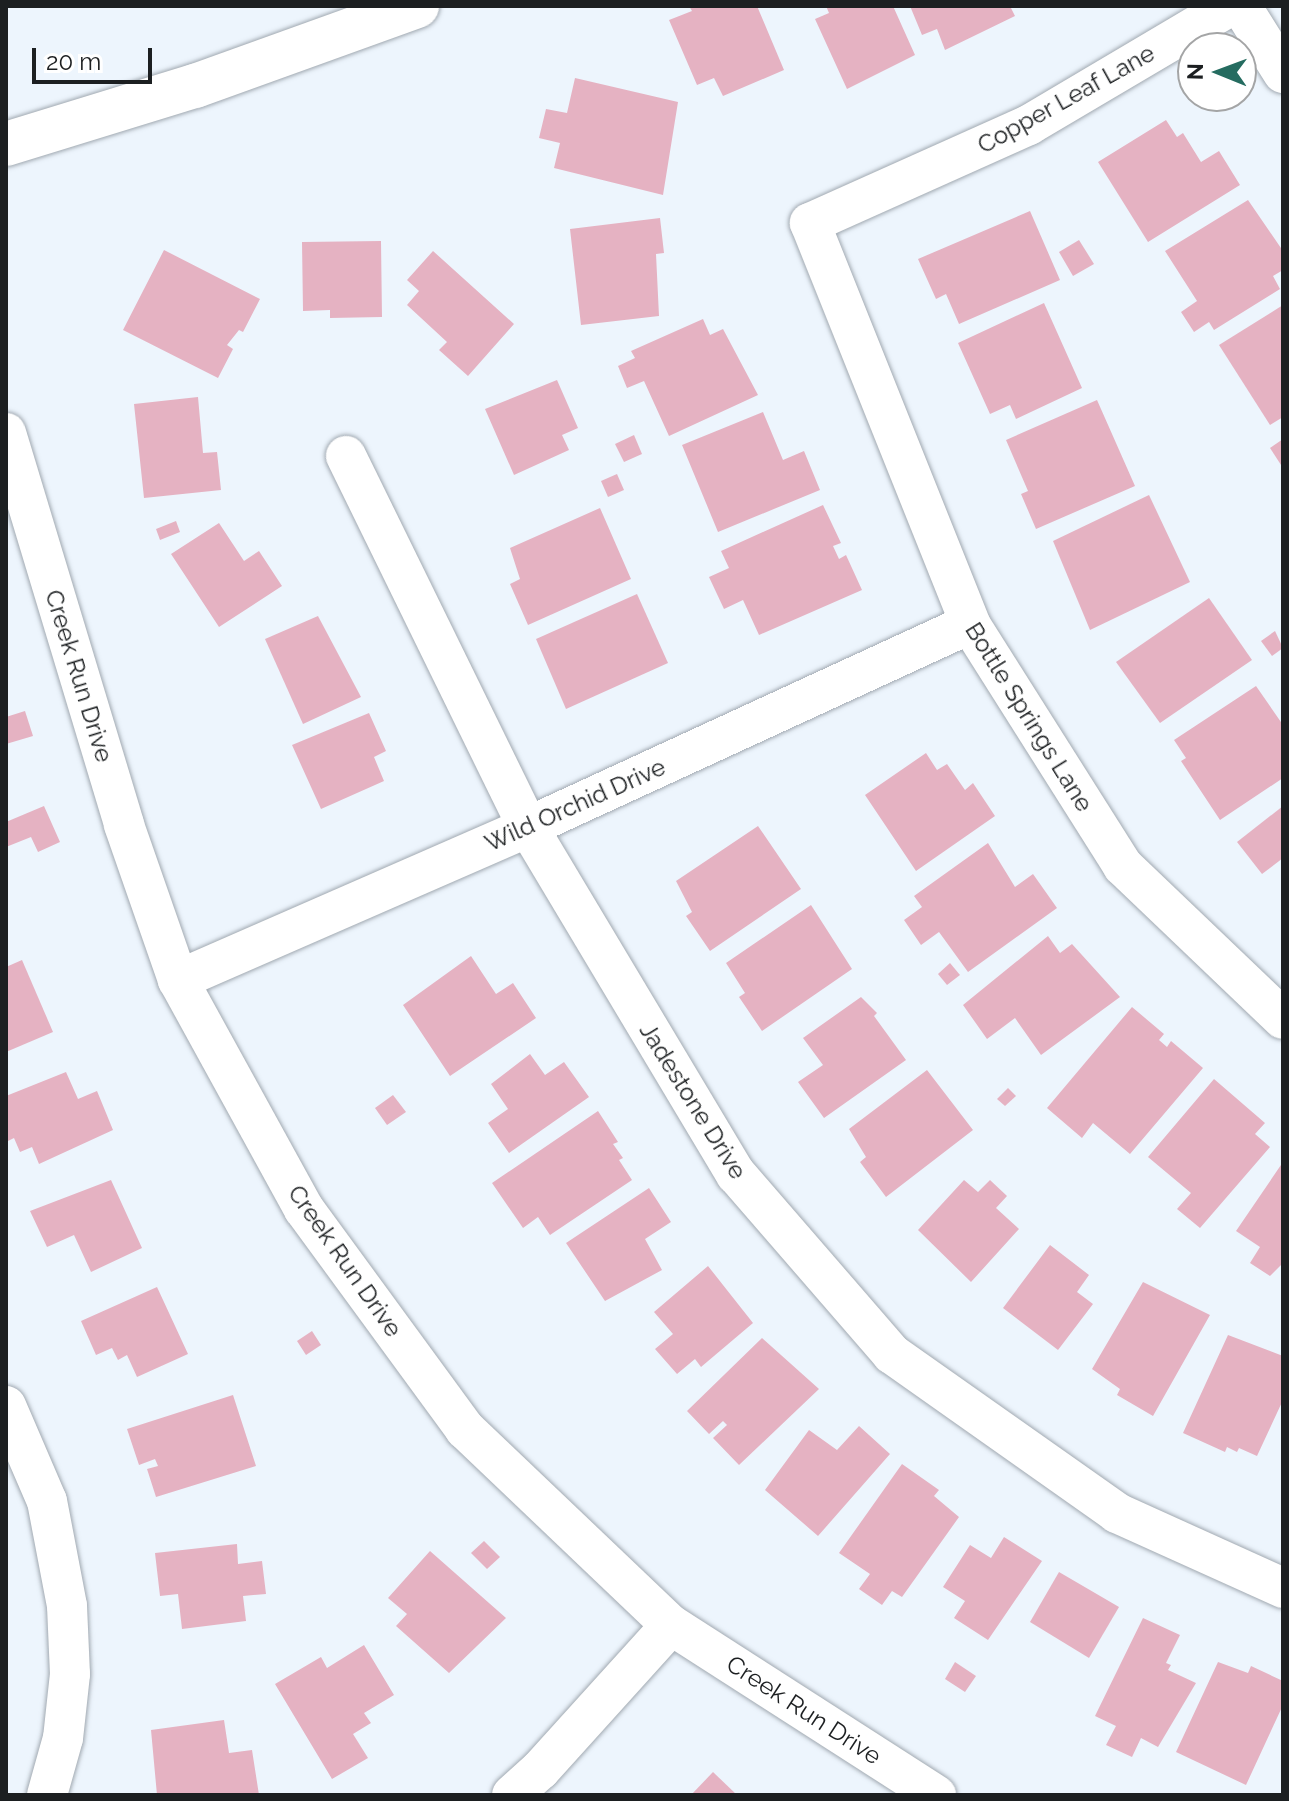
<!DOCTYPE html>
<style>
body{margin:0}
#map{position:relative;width:1289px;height:1801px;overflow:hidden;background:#edf5fd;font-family:Raleway,sans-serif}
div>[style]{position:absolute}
.building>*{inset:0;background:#e5b2c2}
.roads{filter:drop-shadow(0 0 2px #a1a9b1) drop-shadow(0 0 2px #a1a9b1)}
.minor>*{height:40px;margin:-20px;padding:0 20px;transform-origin:20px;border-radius:20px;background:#fff}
.tertiary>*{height:44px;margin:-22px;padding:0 22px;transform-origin:22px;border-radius:22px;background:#fff}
span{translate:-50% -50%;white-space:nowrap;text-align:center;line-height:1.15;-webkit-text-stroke:8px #fff;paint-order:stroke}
.street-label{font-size:24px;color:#1c1f21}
.frame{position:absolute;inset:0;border:8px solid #1c1f21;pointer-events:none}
.north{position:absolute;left:1177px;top:32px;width:80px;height:80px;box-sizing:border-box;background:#fff;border:2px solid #a4a5a6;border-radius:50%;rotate:271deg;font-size:22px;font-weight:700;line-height:32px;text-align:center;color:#1c1f21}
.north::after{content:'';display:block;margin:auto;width:28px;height:36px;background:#256c60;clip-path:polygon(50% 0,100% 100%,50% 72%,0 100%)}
.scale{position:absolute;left:32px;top:48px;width:120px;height:36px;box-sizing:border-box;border:4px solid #1c1f21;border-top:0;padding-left:10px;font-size:24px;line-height:28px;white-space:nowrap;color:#1c1f21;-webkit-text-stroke:6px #fff;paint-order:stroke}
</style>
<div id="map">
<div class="building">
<div style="clip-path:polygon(689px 6px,757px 6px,784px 70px,723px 96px,714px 78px,697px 85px,669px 20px,692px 11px)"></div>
<div style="clip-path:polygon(826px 6px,893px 6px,915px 55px,847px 89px,815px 19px,829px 13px)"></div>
<div style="clip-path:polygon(910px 6px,1010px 6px,1015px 16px,945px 50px,937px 29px,922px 35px)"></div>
<div style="clip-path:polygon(575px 78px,678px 102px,663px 195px,554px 168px,560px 143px,539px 138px,546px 109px,567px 113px)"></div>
<div style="clip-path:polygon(1166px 120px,1177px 137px,1183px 133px,1201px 162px,1219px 151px,1240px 185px,1148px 242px,1098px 162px)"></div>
<div style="clip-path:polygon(1248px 200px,1283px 251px,1283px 270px,1273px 276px,1280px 289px,1214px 330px,1209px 322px,1194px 332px,1181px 312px,1197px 301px,1165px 251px)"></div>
<div style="clip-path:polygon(1030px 211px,1060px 280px,959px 324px,946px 294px,936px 299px,918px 259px)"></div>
<div style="clip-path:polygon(660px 218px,664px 253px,656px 254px,659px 316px,581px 325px,570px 229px)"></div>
<div style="clip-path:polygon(1079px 240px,1094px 264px,1073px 276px,1059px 252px)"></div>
<div style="clip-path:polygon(381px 241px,382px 317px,330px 318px,330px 310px,303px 311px,302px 242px)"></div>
<div style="clip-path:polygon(164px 250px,260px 299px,243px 332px,239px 330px,227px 345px,233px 349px,218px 378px,123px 330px)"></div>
<div style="clip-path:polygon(433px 251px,514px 324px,468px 376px,439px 350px,447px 342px,407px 305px,419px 291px,407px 280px)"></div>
<div style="clip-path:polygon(1044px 303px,1082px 388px,1016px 419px,1010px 405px,990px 414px,958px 343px)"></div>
<div style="clip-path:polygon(1283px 305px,1283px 417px,1270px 425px,1219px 345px)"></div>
<div style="clip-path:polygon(703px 319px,710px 335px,723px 329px,758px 395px,669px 436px,644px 381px,627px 388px,618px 366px,635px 358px,631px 351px)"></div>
<div style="clip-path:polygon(557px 380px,578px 428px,562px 435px,569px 450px,514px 475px,485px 409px)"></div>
<div style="clip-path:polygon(198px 397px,203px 453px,217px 452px,221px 490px,144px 498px,134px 404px)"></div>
<div style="clip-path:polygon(1097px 400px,1135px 486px,1036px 529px,1021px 494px,1028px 491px,1006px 440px)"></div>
<div style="clip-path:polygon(763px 412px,783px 460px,804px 451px,820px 490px,718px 532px,682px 445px)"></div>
<div style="clip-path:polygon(634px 435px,642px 454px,624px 462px,615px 444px)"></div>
<div style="clip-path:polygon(1283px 439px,1283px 468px,1270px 448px)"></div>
<div style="clip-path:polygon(617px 474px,624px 490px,608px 497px,601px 481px)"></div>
<div style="clip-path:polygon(1149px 495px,1190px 582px,1090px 630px,1053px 541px)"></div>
<div style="clip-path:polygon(823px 505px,841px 543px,833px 546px,839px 559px,846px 555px,862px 590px,759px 635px,743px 600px,724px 609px,709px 577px,729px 568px,721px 551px)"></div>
<div style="clip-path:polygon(600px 508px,631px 579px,528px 625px,510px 584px,520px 579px,510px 548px)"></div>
<div style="clip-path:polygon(176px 521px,180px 532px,160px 540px,156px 529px)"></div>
<div style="clip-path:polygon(219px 523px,244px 561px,259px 551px,282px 586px,219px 627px,171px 554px)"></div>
<div style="clip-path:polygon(637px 594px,668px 663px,566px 709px,536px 639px)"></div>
<div style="clip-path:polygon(1209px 598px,1252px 660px,1160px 723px,1116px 662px)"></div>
<div style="clip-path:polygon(318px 616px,361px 697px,303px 724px,265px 639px)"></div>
<div style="clip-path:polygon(1275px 631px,1283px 648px,1272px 656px,1261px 641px)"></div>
<div style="clip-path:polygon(1256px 686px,1283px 725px,1283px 778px,1220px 820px,1181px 761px,1186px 758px,1174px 740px)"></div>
<div style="clip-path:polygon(25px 711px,33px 736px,6px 744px,6px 717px)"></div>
<div style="clip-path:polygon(369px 713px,386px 751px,374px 757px,384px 781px,321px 809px,292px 745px)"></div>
<div style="clip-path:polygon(926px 753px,937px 770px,947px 764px,965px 790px,973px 783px,995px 816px,916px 871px,865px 795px)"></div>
<div style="clip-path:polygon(44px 806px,60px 842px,38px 852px,31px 837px,6px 847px,6px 822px)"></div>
<div style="clip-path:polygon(1283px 806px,1283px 858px,1262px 874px,1237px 842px)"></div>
<div style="clip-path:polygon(758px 826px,801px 889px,710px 951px,686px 916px,692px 912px,676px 881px)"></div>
<div style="clip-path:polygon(988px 843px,1015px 887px,1033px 874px,1057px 908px,968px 972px,939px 932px,921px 945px,904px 920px,922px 907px,914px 896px)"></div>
<div style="clip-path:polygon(811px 905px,852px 969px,762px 1031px,739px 997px,745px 993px,726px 963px)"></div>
<div style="clip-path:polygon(1048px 936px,1060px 953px,1072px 944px,1120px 997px,1041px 1055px,1015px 1018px,987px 1039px,963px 1005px)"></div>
<div style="clip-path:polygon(471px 956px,496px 994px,513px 983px,536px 1018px,450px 1076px,403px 1005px)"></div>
<div style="clip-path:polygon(22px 960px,53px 1032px,6px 1052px,6px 967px)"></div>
<div style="clip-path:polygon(950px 963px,960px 975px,947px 985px,938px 974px)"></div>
<div style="clip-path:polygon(861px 997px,877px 1013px,874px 1016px,906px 1060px,824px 1118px,798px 1082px,823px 1065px,803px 1038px)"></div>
<div style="clip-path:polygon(1132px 1007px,1164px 1034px,1159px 1040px,1167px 1047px,1171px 1041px,1203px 1068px,1130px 1154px,1093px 1123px,1082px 1138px,1047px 1108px)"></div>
<div style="clip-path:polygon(530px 1054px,545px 1075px,564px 1062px,589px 1097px,509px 1153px,488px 1123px,508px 1109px,491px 1084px)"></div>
<div style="clip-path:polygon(927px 1070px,973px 1130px,886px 1197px,860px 1162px,866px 1157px,849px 1129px)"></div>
<div style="clip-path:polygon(66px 1072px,78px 1099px,97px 1091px,113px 1130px,39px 1164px,32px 1147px,20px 1152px,14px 1138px,6px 1142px,6px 1096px)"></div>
<div style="clip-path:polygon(1214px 1079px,1265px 1123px,1255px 1134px,1270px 1147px,1200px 1228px,1177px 1209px,1191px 1193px,1148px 1157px)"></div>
<div style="clip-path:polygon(1008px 1088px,1016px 1096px,1005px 1106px,997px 1099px)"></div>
<div style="clip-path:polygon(393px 1095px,406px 1112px,387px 1125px,375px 1108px)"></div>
<div style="clip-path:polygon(598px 1111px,618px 1142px,613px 1144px,623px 1158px,619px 1160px,632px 1180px,550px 1235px,538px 1217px,523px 1228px,492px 1183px)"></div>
<div style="clip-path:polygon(1283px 1162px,1283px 1263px,1270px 1276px,1250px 1263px,1260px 1247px,1236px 1231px)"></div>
<div style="clip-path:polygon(111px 1180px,142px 1248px,91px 1272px,74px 1235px,47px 1247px,30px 1211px)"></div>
<div style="clip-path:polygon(964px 1180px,978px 1192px,990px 1180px,1007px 1196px,996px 1208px,1019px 1229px,971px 1282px,918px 1230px)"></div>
<div style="clip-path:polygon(649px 1188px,671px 1222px,645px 1239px,662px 1270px,605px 1301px,566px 1243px)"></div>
<div style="clip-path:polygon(1050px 1245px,1089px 1275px,1077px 1292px,1093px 1304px,1058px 1350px,1003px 1308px)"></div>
<div style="clip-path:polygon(708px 1266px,753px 1323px,701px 1367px,695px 1359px,677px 1374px,655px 1349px,673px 1334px,654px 1312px)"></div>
<div style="clip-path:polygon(1143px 1282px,1210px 1315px,1153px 1416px,1117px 1395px,1120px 1389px,1092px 1369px)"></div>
<div style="clip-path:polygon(157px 1287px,188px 1354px,137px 1377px,127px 1355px,118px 1360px,112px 1348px,96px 1355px,81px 1321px)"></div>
<div style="clip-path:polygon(312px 1331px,321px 1345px,306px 1355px,297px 1341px)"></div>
<div style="clip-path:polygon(1228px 1335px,1283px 1356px,1283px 1400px,1257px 1456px,1239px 1448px,1237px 1452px,1227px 1447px,1225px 1452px,1183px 1433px)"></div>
<div style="clip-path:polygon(762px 1338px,819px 1389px,739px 1465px,713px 1438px,727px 1425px,723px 1421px,709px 1434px,687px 1411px)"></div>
<div style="clip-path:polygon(233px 1395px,256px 1466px,156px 1497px,147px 1469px,158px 1466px,155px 1459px,139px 1465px,127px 1429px)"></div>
<div style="clip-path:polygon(859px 1426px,890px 1454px,818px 1536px,765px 1490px,809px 1430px,837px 1450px)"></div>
<div style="clip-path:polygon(902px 1464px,939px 1490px,934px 1496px,959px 1517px,902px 1597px,892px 1591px,882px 1605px,859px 1589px,870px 1574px,839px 1553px)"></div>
<div style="clip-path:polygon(1004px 1537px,1042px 1561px,988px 1640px,954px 1618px,965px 1601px,943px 1587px,970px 1545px,991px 1558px)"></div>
<div style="clip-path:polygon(484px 1541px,500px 1557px,487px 1569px,471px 1553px)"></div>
<div style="clip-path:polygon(237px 1544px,238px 1564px,262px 1561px,266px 1594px,243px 1596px,246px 1621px,182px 1629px,178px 1594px,160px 1596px,155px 1553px)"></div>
<div style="clip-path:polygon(430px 1551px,506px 1618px,449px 1673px,396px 1626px,407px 1614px,388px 1598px)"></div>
<div style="clip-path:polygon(1059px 1572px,1119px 1607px,1089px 1658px,1030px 1622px)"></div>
<div style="clip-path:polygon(1143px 1618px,1180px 1635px,1166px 1663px,1171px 1665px,1168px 1670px,1196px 1683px,1158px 1747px,1141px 1738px,1132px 1757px,1106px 1745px,1116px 1726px,1095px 1716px)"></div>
<div style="clip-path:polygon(364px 1645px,394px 1695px,364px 1713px,371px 1723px,353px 1734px,368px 1758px,332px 1779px,275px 1684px,321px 1657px,327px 1668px)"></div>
<div style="clip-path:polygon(955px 1662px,976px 1676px,965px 1692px,945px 1679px)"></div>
<div style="clip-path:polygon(1218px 1662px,1248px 1673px,1251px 1666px,1283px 1681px,1283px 1705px,1246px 1785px,1176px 1752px)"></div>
<div style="clip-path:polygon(224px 1720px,229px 1753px,252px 1750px,259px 1795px,157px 1795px,151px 1730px)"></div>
<div style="clip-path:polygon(713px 1772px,737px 1795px,691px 1795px)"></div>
</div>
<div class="roads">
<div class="minor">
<div style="left:1230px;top:6px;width:234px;rotate:149.4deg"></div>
<div style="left:1029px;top:125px;width:240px;rotate:155.9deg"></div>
<div style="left:810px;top:223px;width:432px;rotate:68.2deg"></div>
<div style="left:970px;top:624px;width:286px;rotate:57.7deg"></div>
<div style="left:1123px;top:866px;width:221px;rotate:43.7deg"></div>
<div style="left:1241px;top:6px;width:79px;rotate:57.9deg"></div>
<div style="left:6px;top:433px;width:409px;rotate:73.2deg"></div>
<div style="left:124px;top:825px;width:164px;rotate:70.8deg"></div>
<div style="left:178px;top:980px;width:261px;rotate:61.2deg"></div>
<div style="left:304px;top:1209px;width:273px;rotate:53.8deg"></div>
<div style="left:465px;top:1429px;width:284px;rotate:43.6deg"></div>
<div style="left:671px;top:1625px;width:315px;rotate:32.7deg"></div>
<div style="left:346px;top:456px;width:413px;rotate:63.9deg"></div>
<div style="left:528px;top:827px;width:405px;rotate:59.1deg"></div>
<div style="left:736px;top:1174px;width:238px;rotate:49.1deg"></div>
<div style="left:892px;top:1354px;width:276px;rotate:35.2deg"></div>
<div style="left:1117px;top:1513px;width:182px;rotate:24.3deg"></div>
<div style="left:178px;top:980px;width:382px;rotate:-23.6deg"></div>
<div style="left:528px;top:827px;width:486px;rotate:-24.7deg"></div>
<div style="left:6px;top:1406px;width:103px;rotate:66.7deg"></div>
<div style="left:47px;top:1501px;width:107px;rotate:79.2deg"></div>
<div style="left:67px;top:1606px;width:68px;rotate:87.5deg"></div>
<div style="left:70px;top:1674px;width:64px;rotate:96.2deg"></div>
<div style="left:63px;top:1738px;width:59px;rotate:105.7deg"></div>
<div style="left:512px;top:1795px;width:38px;rotate:-42deg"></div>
<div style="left:540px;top:1770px;width:195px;rotate:-47.9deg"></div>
</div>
<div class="tertiary">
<div style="left:6px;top:144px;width:198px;rotate:-17.1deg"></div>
<div style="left:195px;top:86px;width:236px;rotate:-19.8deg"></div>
</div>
</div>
<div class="street-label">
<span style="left:1066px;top:99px;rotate:-29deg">Copper Leaf Lane</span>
<span style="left:79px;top:676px;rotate:73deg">Creek Run Drive</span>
<span style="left:1029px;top:717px;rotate:58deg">Bottle Springs Lane</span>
<span style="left:575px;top:805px;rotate:-24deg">Wild Orchid Drive</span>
<span style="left:693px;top:1101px;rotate:58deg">Jadestone Drive</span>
<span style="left:345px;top:1261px;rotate:55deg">Creek Run Drive</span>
<span style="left:804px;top:1710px;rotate:33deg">Creek Run Drive</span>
</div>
<div class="frame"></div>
<div class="north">N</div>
<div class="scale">20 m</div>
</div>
